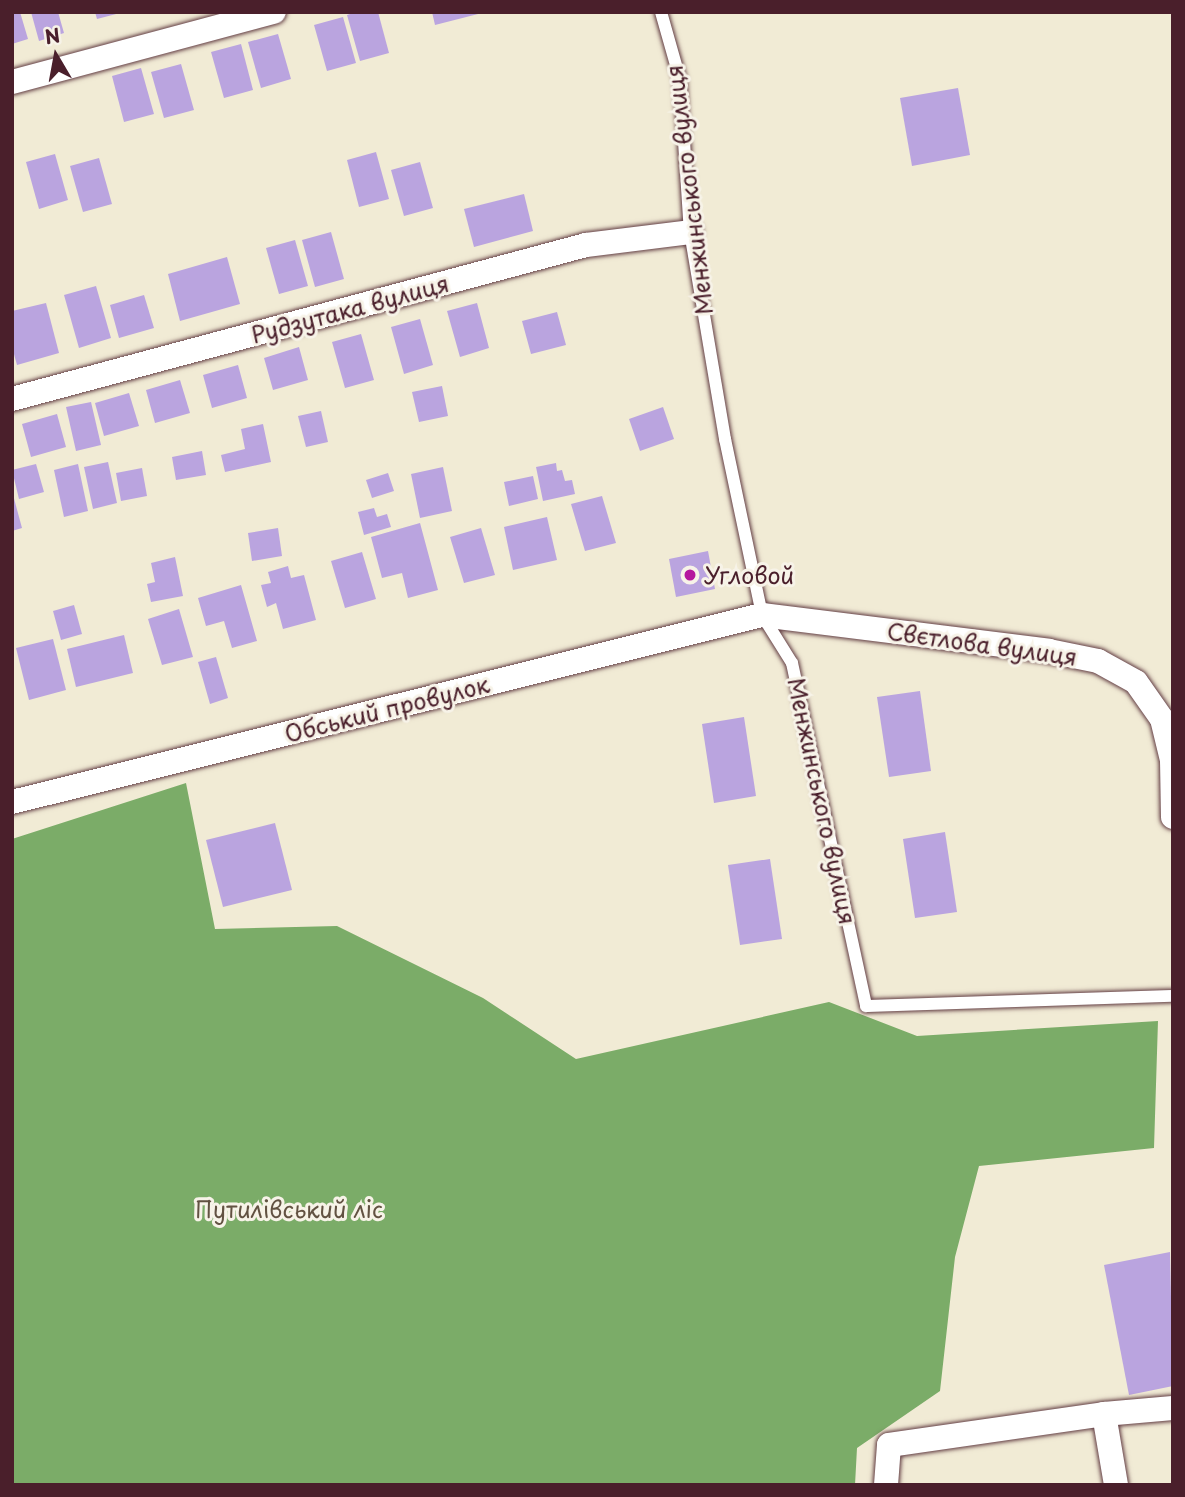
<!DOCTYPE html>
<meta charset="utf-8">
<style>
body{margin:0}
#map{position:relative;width:1185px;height:1497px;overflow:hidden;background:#f1ebd5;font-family:"Playpen Sans",sans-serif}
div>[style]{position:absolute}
.forest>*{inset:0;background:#7bac68}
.building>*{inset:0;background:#baa4df}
.roads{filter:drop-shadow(0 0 2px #633e44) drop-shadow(0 0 2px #633e44)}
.lane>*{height:12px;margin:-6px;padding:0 6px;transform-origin:6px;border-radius:6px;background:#fff}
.street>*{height:24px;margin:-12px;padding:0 12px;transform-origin:12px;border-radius:12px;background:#fff}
.dots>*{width:19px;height:19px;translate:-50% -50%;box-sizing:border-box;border:4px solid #f7f3e8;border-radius:50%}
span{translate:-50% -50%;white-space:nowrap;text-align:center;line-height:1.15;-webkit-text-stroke:6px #f7f3e8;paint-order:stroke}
.street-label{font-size:23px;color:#4a1f2b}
.poi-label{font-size:23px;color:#4a1f2b}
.left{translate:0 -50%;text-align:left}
.park-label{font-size:23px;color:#625242}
.frame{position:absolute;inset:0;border:14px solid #4a1f2b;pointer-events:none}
.north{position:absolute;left:21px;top:21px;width:70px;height:70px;-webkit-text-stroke:5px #f7f3e8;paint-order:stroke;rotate:350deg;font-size:19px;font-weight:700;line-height:28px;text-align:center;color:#4a1f2b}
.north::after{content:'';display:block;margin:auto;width:24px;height:32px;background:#4a1f2b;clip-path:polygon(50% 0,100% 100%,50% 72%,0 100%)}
</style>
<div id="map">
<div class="forest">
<div style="clip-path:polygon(186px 783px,215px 929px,337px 926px,483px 998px,576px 1059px,829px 1002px,917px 1036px,1158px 1021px,1154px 1148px,979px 1166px,955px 1257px,940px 1391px,857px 1448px,855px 1485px,12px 1485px,12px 839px)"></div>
</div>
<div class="building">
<div style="clip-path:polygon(12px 12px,20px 12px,28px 39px,12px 44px)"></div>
<div style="clip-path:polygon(31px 12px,58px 12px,64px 33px,39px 41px)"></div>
<div style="clip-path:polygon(95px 12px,120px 12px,120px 13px,97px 19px)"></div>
<div style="clip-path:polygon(356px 12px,378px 12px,389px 53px,360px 61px,347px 15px)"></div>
<div style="clip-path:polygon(432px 12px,481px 12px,482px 13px,435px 25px)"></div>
<div style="clip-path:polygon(343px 17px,356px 63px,327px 71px,314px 25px)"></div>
<div style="clip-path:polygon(278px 34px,291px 79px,261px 88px,248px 42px)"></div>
<div style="clip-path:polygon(241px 44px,253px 90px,224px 98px,211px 52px)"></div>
<div style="clip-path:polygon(181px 64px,194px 110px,164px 118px,151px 72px)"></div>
<div style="clip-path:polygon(141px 68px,154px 114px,124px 122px,112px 76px)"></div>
<div style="clip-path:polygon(958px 88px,970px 155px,912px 166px,900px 98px)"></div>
<div style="clip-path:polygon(376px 152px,389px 199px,359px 207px,347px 160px)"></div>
<div style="clip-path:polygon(55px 154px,68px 200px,39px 209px,26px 162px)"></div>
<div style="clip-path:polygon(99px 158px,112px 204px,83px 212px,70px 166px)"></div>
<div style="clip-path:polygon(420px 162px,433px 208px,404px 216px,391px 170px)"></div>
<div style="clip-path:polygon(524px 194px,533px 231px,474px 247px,464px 209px)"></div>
<div style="clip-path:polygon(331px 232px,344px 279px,315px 287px,302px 240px)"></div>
<div style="clip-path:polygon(295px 240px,308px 286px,279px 294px,266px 248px)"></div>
<div style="clip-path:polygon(227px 257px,240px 304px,180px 321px,168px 274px)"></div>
<div style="clip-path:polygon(96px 286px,111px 338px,79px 348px,64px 295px)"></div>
<div style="clip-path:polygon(144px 295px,154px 328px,119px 338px,110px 305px)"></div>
<div style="clip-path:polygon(46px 303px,59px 353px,17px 365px,12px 347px,12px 311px)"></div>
<div style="clip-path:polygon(477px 303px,489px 348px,460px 357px,447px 311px)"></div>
<div style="clip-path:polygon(557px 312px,566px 345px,531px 354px,522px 321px)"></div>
<div style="clip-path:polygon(420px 319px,433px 365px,404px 374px,391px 327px)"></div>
<div style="clip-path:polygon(361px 334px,374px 380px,345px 388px,332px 342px)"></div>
<div style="clip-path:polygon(299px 347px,308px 380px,273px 390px,264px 358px)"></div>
<div style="clip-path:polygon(238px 365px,247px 398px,212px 408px,203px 375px)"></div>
<div style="clip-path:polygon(180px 380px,190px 413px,155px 423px,146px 390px)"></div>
<div style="clip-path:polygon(442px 386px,448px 416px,419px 422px,412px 392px)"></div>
<div style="clip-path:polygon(129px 393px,139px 426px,104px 436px,95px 403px)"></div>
<div style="clip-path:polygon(91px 402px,101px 445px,76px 451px,66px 407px)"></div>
<div style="clip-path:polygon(663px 407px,674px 439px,640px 451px,629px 419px)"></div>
<div style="clip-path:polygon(321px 411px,328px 442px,306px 447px,298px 416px)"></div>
<div style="clip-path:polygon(57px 414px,66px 447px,31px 457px,22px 424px)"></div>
<div style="clip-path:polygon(263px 424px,271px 462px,225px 472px,221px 455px,245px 449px,241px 429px)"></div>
<div style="clip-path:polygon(202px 451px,206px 475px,176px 480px,172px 457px)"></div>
<div style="clip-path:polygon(108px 462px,117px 503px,93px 509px,84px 467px)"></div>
<div style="clip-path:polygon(556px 463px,557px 471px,562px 470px,565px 481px,572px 480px,575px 494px,543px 501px,536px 467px)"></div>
<div style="clip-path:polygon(36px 464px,44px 492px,19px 499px,12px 470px)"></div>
<div style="clip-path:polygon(78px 464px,88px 511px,64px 517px,54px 470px)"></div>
<div style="clip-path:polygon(443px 467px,452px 511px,420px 518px,411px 474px)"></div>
<div style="clip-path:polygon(142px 468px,147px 496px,121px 501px,116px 473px)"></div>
<div style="clip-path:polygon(388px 473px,394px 491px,372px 498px,366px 480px)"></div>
<div style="clip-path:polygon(533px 476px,538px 499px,509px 506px,504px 482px)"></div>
<div style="clip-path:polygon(12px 491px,22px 528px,12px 531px)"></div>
<div style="clip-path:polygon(602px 496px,616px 543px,585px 551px,571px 504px)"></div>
<div style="clip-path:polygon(374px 508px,377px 517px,387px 514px,391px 527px,364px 535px,358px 512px)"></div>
<div style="clip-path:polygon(547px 517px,557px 560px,513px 570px,504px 527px)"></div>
<div style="clip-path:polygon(420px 523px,438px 590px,408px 598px,402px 573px,382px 578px,371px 537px)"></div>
<div style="clip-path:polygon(278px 528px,282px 556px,252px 561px,248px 533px)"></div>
<div style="clip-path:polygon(481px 528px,495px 575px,464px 583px,450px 537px)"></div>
<div style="clip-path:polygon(708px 551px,715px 589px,676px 597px,669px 559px)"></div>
<div style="clip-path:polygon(362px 552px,376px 599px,345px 608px,331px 561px)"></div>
<div style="clip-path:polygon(175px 557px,183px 596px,151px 602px,147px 584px,155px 582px,151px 563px)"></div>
<div style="clip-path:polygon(288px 566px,291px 578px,304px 575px,316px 620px,283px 629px,276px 603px,267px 607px,261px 585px,271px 583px,268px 572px)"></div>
<div style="clip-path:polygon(241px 585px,257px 641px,232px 648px,224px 621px,206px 626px,198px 598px)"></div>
<div style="clip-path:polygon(74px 605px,82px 634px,61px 640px,53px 611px)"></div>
<div style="clip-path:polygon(179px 609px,193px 657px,162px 665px,148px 619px)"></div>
<div style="clip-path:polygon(124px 635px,133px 673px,76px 687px,67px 649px)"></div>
<div style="clip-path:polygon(53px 639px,66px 690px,29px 700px,16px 648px)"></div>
<div style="clip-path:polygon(216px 657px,228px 698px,210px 704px,198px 662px)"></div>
<div style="clip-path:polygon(920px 691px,931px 771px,889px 777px,877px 697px)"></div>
<div style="clip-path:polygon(744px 717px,756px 796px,714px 803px,702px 724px)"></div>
<div style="clip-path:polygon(275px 823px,292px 890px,223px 907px,206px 840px)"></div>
<div style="clip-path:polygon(945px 832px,957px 912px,915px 918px,903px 839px)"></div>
<div style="clip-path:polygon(770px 859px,782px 939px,740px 945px,728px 865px)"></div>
<div style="clip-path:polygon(1170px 1252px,1173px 1386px,1129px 1395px,1104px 1265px)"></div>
</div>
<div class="roads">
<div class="lane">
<div style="left:661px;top:12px;width:70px;rotate:74.2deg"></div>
<div style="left:680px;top:79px;width:153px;rotate:86.3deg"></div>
<div style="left:690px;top:232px;width:210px;rotate:80.4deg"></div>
<div style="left:725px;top:439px;width:180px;rotate:78.1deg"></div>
<div style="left:762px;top:615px;width:57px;rotate:58deg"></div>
<div style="left:792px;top:663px;width:351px;rotate:77.8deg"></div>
<div style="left:866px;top:1006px;width:307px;rotate:-1.9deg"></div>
</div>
<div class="street">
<div style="left:12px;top:82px;width:271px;rotate:-15deg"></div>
<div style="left:12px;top:399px;width:594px;rotate:-15.02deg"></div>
<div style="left:586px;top:245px;width:105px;rotate:-7.1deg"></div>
<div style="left:12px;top:802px;width:773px;rotate:-14deg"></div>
<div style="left:762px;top:615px;width:289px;rotate:7.1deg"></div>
<div style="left:1049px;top:651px;width:50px;rotate:11.5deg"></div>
<div style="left:1098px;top:661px;width:43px;rotate:28.9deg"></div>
<div style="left:1136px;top:682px;width:45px;rotate:54.9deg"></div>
<div style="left:1162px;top:719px;width:42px;rotate:76.3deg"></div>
<div style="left:1172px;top:760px;width:57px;rotate:89deg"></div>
<div style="left:1104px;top:1414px;width:72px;rotate:80.4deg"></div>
<div style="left:886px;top:1485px;width:40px;rotate:-85.7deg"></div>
<div style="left:889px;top:1445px;width:217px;rotate:-8.2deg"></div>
<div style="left:1104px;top:1414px;width:69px;rotate:-5deg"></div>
</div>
</div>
<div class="dots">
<div style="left:690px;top:575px;background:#b5179e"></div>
</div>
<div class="street-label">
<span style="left:689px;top:190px;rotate:-97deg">Менжинського вулиця</span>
<span style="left:350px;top:309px;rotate:-15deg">Рудзутака вулиця</span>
<span style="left:982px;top:644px;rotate:8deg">Свєтлова вулиця</span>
<span style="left:387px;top:709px;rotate:-14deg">Обський провулок</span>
<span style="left:822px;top:801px;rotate:78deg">Менжинського вулиця</span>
</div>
<div class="poi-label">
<span class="left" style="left:704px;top:575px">Угловой</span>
</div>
<div class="park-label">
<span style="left:289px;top:1209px">Путилівський ліс</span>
</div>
<div class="frame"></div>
<div class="north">N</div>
</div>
